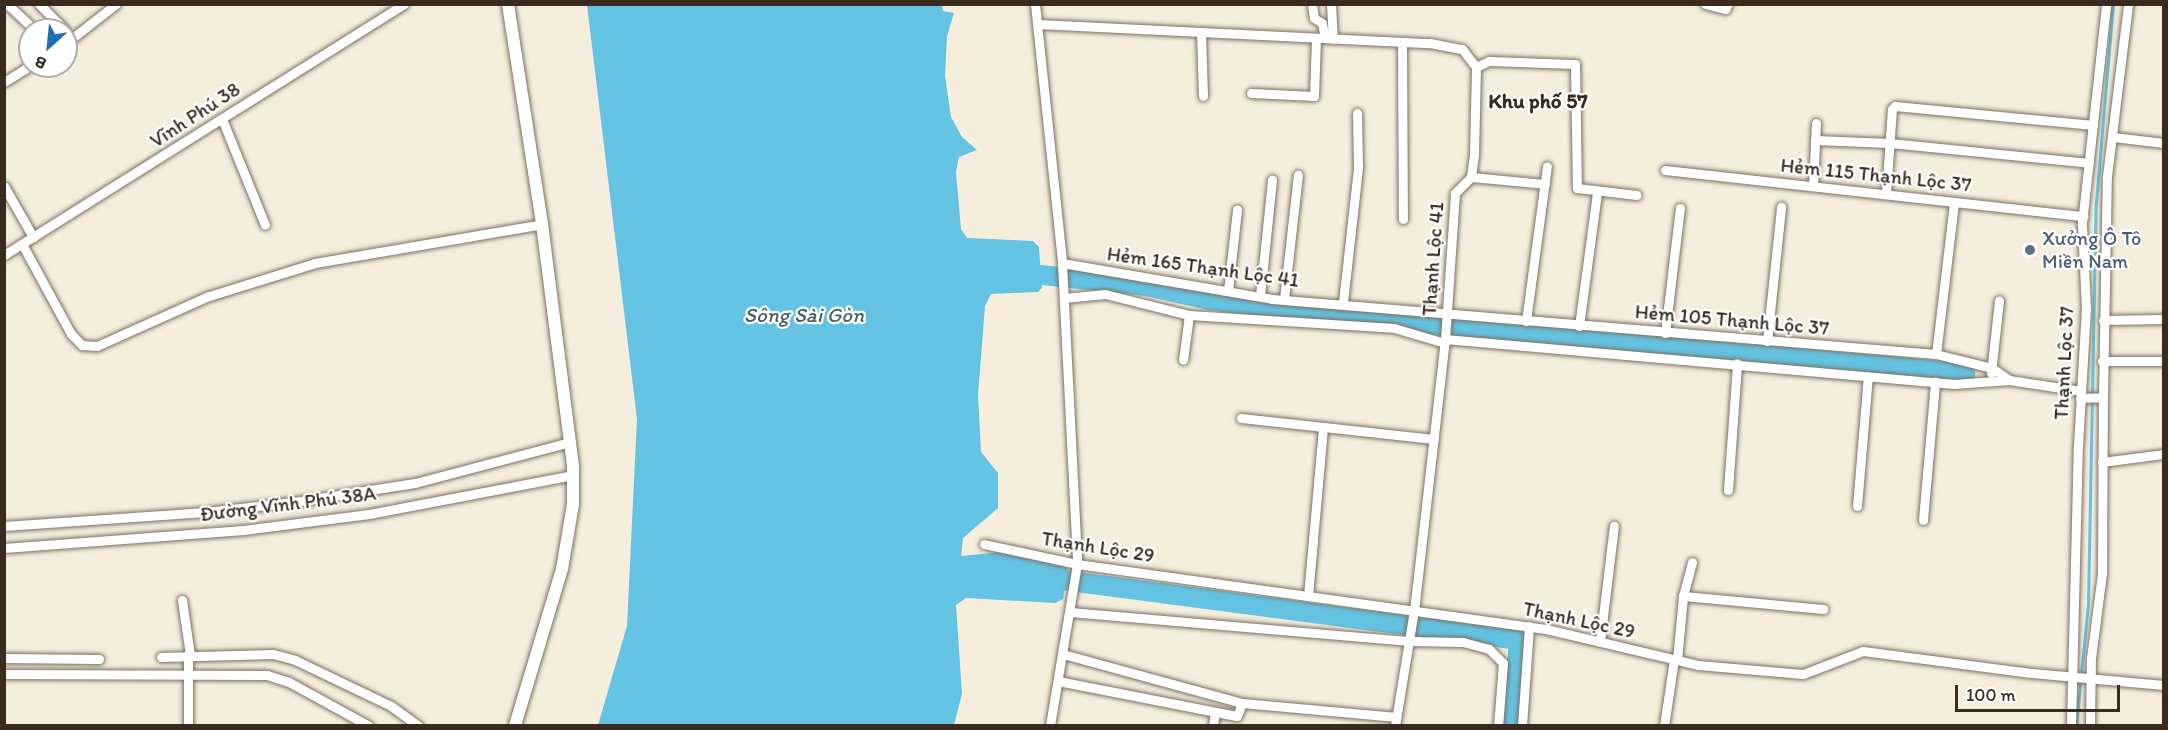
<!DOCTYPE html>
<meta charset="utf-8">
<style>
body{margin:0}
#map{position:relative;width:2168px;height:730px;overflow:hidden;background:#f5eedc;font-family:Itim,sans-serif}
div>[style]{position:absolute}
.water>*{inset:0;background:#64c3e2}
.stream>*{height:3px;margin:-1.5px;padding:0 1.5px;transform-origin:1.5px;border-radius:1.5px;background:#64c3e2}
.river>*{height:20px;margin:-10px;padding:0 10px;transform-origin:10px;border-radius:10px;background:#64c3e2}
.roads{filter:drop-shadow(0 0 2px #7c6f60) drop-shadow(0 0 2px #7c6f60)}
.minor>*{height:9px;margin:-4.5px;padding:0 4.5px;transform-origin:4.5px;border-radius:4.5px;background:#fff}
.tertiary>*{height:12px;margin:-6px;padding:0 6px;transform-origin:6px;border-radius:6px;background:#fff}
.dots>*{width:16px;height:16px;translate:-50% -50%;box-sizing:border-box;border:3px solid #fff;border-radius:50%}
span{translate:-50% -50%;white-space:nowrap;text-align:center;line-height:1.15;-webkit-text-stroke:4.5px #fff;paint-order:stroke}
.street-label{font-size:20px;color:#3b2a1e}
.service-label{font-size:20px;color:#4e5e75}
.left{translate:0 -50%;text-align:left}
.neighbourhood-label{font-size:21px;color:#3b2a1e;font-weight:700}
.water-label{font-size:21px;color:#496063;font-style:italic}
.frame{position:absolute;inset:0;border:6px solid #3b2a1e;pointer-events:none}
.north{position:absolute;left:18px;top:18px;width:60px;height:60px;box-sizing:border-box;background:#fff;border:2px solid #b1aaa5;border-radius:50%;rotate:207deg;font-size:16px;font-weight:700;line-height:24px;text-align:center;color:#3b2a1e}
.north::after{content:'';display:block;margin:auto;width:21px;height:27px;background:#1f6fb2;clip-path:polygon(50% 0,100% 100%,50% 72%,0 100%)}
.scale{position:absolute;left:1955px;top:685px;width:165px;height:27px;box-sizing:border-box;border:3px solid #3b2a1e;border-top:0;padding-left:8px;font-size:18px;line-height:21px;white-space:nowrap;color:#3b2a1e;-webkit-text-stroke:4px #fff;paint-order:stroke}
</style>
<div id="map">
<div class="water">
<div style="clip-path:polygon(942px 4px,943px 11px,954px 13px,947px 36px,945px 76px,951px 117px,962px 137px,977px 150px,959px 157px,956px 172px,961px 229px,967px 238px,1033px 241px,1039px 247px,1042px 288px,1038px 292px,991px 294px,985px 306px,978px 395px,981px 452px,998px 473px,998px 508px,963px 538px,961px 556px,1002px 552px,1062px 563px,1068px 569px,1063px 599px,1055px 603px,966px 598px,956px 605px,962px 694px,954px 725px,598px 725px,627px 626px,637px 419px,587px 5px)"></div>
</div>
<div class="stream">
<div style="left:2076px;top:726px;width:124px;rotate:-84.4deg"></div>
<div style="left:2088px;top:603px;width:401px;rotate:-88.9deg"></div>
<div style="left:2096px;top:202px;width:199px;rotate:-85.1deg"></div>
</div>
<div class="river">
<div style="left:1014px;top:272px;width:133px;rotate:6.1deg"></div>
<div style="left:1146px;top:286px;width:65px;rotate:12.5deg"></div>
<div style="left:1209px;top:300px;width:130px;rotate:7.1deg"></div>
<div style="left:1338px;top:316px;width:630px;rotate:5.19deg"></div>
<div style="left:1039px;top:577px;width:484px;rotate:7.5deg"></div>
<div style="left:1519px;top:640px;width:86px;rotate:94.7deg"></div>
</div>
<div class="roads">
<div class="minor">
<div style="left:7px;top:4px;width:38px;rotate:43deg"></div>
<div style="left:39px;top:4px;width:37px;rotate:45deg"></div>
<div style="left:1035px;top:4px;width:260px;rotate:84deg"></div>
<div style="left:1062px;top:263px;width:301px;rotate:87.1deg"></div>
<div style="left:1077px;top:564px;width:164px;rotate:99.5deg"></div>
<div style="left:1312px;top:4px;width:14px;rotate:82deg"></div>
<div style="left:1314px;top:18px;width:9px;rotate:32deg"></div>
<div style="left:1322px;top:23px;width:15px;rotate:79deg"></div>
<div style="left:1331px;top:4px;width:35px;rotate:87deg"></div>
<div style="left:1705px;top:4px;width:21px;rotate:14deg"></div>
<div style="left:1725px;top:9px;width:6px;rotate:-59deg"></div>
<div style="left:1038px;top:24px;width:392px;rotate:2.8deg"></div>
<div style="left:1430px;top:43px;width:33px;rotate:11deg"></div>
<div style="left:1462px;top:49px;width:23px;rotate:52deg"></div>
<div style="left:1476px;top:67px;width:88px;rotate:91.3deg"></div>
<div style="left:1474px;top:155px;width:22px;rotate:98deg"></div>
<div style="left:1471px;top:177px;width:23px;rotate:135deg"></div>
<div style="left:1455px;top:193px;width:146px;rotate:93.9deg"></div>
<div style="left:1445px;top:339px;width:273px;rotate:96.5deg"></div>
<div style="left:1414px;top:610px;width:118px;rotate:99.3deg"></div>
<div style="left:1201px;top:32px;width:64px;rotate:88.2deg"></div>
<div style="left:1402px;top:42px;width:177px;rotate:89.7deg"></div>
<div style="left:66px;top:43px;width:63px;rotate:-38deg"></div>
<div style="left:1476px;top:67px;width:14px;rotate:-25deg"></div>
<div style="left:1489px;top:61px;width:86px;rotate:2deg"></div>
<div style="left:1575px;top:64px;width:124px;rotate:89.1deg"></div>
<div style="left:1577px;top:188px;width:60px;rotate:6.7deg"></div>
<div style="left:4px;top:82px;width:31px;rotate:-32deg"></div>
<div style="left:1251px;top:93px;width:63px;rotate:2.7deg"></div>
<div style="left:1314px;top:96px;width:58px;rotate:-88deg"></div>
<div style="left:222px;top:119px;width:114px;rotate:67.9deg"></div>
<div style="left:2113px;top:137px;width:51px;rotate:6.7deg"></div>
<div style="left:1815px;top:140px;width:75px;rotate:2.3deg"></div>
<div style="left:1890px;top:143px;width:200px;rotate:5.7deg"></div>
<div style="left:1665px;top:170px;width:421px;rotate:6.3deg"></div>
<div style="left:1471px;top:177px;width:74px;rotate:5.4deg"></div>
<div style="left:4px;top:186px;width:59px;rotate:60.4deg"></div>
<div style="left:1813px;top:186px;width:63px;rotate:-87.3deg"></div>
<div style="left:1886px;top:194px;width:85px;rotate:-86deg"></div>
<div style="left:1892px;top:109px;width:4px;rotate:-45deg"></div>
<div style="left:1895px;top:106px;width:199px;rotate:5.5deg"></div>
<div style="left:22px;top:244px;width:102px;rotate:61.4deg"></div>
<div style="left:71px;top:334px;width:16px;rotate:45deg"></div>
<div style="left:82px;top:345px;width:15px;rotate:4deg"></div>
<div style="left:97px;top:346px;width:120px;rotate:-24.2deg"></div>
<div style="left:206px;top:297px;width:114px;rotate:-17.3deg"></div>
<div style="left:315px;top:263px;width:230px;rotate:-9.7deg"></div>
<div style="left:4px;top:255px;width:472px;rotate:-32.1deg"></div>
<div style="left:1062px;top:263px;width:213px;rotate:9.7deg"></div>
<div style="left:1272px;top:299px;width:666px;rotate:4.74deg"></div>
<div style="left:1936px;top:354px;width:58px;rotate:14deg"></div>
<div style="left:1992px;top:368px;width:21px;rotate:35deg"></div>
<div style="left:1228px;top:291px;width:82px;rotate:-83.7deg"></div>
<div style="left:1260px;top:296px;width:117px;rotate:-84.1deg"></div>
<div style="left:1064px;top:298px;width:41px;rotate:-5.6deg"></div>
<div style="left:1105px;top:294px;width:87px;rotate:14deg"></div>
<div style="left:1189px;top:315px;width:45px;rotate:97.6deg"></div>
<div style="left:1284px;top:299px;width:125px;rotate:-83.6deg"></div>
<div style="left:1343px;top:302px;width:135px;rotate:-83.6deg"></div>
<div style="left:1358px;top:168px;width:55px;rotate:-91deg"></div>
<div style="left:1189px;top:315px;width:205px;rotate:3.6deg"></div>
<div style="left:1394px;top:328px;width:53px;rotate:16.4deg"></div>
<div style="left:2103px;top:320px;width:61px;rotate:-0.9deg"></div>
<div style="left:1526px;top:321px;width:156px;rotate:-82.3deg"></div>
<div style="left:1579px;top:326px;width:135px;rotate:-82.3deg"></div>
<div style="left:1665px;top:333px;width:126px;rotate:-83.2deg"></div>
<div style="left:1445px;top:339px;width:511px;rotate:5.05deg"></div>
<div style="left:1954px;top:384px;width:55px;rotate:-4.2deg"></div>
<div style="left:2009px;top:380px;width:73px;rotate:8.7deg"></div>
<div style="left:1767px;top:341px;width:135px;rotate:-84deg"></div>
<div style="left:1936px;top:354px;width:153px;rotate:-83.2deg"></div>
<div style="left:2102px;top:361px;width:62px"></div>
<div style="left:1991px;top:373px;width:73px;rotate:-83.7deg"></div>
<div style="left:2080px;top:398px;width:23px;rotate:-2deg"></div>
<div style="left:2103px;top:397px;width:221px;rotate:-89deg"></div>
<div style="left:2107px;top:176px;width:173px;rotate:-83deg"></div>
<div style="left:1241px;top:418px;width:194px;rotate:6.2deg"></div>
<div style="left:2102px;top:462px;width:63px;rotate:-7.4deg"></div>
<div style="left:1728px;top:490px;width:127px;rotate:-85.9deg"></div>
<div style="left:1857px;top:506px;width:130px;rotate:-85.2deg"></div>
<div style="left:1923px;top:520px;width:139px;rotate:-85deg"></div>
<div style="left:4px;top:526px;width:202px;rotate:-4deg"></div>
<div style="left:206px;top:512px;width:96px;rotate:-6.6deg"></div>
<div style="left:301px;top:501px;width:115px;rotate:-9deg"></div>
<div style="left:415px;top:483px;width:160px;rotate:-14.8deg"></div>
<div style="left:984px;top:544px;width:95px;rotate:12.1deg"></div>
<div style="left:1077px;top:564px;width:473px;rotate:7.9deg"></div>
<div style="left:1546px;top:629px;width:156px;rotate:13.3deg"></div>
<div style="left:1698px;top:665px;width:105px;rotate:4.9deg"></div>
<div style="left:1803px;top:674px;width:64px;rotate:-21deg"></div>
<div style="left:1863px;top:651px;width:169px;rotate:7.5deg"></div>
<div style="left:2031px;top:673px;width:134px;rotate:5.2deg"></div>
<div style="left:4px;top:548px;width:240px;rotate:-4.3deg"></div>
<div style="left:243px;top:530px;width:127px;rotate:-7.2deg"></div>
<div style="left:369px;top:514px;width:208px;rotate:-10.8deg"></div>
<div style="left:1308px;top:596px;width:169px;rotate:-84.9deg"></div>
<div style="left:1683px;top:596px;width:141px;rotate:5.3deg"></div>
<div style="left:182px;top:600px;width:56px;rotate:81.7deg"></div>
<div style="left:1070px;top:612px;width:341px;rotate:4.9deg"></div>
<div style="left:1410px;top:641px;width:53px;rotate:1.1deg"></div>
<div style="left:1463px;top:642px;width:27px;rotate:15deg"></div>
<div style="left:1489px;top:649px;width:20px;rotate:45deg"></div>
<div style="left:1503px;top:663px;width:63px;rotate:94.5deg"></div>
<div style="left:1600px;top:641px;width:116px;rotate:-83.1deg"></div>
<div style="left:1063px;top:654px;width:186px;rotate:15.3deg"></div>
<div style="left:1242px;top:703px;width:155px;rotate:5.2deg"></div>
<div style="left:188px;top:655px;width:71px;rotate:90deg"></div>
<div style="left:161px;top:657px;width:112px;rotate:-1.5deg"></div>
<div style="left:273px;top:654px;width:23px;rotate:15deg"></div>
<div style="left:295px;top:660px;width:106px;rotate:25.6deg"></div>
<div style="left:391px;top:706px;width:34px;rotate:36deg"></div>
<div style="left:4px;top:658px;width:95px;rotate:0.6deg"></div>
<div style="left:1677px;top:660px;width:64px;rotate:-84.6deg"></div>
<div style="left:1683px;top:596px;width:35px;rotate:-75deg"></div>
<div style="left:4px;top:674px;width:263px;rotate:0.2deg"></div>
<div style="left:267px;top:675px;width:23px;rotate:18deg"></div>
<div style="left:289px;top:682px;width:91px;rotate:28.8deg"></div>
<div style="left:1058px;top:681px;width:182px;rotate:11.1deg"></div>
<div style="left:1237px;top:716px;width:14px;rotate:-69deg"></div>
<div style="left:1213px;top:726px;width:14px;rotate:-82deg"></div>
<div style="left:1522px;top:726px;width:100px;rotate:-86deg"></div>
<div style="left:1664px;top:726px;width:68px;rotate:-81.5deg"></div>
<div style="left:2071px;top:726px;width:280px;rotate:-88.6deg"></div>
<div style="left:2078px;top:446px;width:137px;rotate:-86.7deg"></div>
<div style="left:2086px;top:309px;width:86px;rotate:-92.7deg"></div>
<div style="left:2082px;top:223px;width:220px;rotate:-83.7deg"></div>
<div style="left:2090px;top:726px;width:68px;rotate:-89.2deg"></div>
<div style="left:2091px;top:658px;width:86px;rotate:-82.6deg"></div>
<div style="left:2102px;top:573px;width:176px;rotate:-89.7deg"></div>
</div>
<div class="tertiary">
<div style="left:508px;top:4px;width:223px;rotate:81.2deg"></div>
<div style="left:542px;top:224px;width:244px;rotate:82.7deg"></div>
<div style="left:573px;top:466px;width:38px;rotate:90deg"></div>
<div style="left:573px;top:504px;width:66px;rotate:99.6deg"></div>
<div style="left:562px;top:569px;width:164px;rotate:106.7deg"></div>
</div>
</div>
<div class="dots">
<div style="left:2030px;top:250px;background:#5c6f8a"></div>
</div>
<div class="street-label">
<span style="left:195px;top:115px;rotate:-33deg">Vĩnh Phú 38</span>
<span style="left:1876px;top:175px;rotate:6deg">Hẻm 115 Thạnh Lộc 37</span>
<span style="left:1433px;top:259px;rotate:-86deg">Thạnh Lộc 41</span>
<span style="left:1203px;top:267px;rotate:8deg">Hẻm 165 Thạnh Lộc 41</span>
<span style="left:1732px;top:320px;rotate:5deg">Hẻm 105 Thạnh Lộc 37</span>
<span style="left:2064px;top:363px;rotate:-87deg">Thạnh Lộc 37</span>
<span style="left:288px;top:504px;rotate:-7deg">Đường Vĩnh Phú 38A</span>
<span style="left:1098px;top:547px;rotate:9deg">Thạnh Lộc 29</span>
<span style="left:1579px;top:620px;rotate:12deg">Thạnh Lộc 29</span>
</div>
<div class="service-label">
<span class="left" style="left:2042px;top:250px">Xưởng Ô Tô<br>Miền Nam</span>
</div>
<div class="neighbourhood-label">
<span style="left:1538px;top:101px">Khu phố 57</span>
</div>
<div class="water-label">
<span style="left:804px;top:315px">Sông Sài Gòn</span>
</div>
<div class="frame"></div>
<div class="north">B</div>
<div class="scale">100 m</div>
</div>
